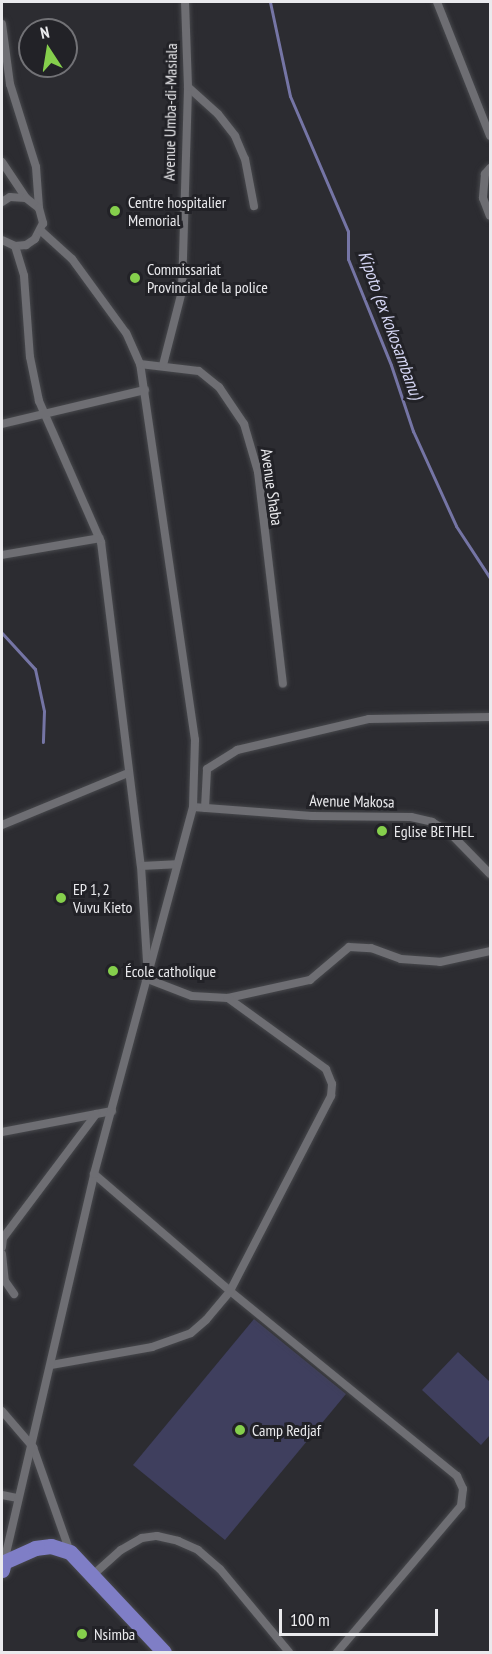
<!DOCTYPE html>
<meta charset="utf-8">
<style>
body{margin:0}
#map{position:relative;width:492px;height:1654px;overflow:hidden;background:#2c2c31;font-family:"PT Sans Narrow",sans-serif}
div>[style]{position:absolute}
.green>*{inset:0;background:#3f3f5e}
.stream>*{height:3px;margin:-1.5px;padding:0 1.5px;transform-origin:1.5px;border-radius:1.5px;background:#7575a5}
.roads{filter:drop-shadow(0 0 2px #47484c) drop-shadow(0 0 2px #47484c)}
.street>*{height:8px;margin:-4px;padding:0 4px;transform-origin:4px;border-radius:4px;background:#6e6e73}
.highway>*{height:15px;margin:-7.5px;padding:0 7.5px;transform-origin:7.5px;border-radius:7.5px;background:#7f7ec6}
.dots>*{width:16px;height:16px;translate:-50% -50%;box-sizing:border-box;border:3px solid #222227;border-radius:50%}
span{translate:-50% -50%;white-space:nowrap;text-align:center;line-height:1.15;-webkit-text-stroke:6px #222227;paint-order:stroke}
.street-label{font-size:16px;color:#eaeaed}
.poi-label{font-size:16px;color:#eaeaed}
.left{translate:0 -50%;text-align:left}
.water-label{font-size:18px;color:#d5d6f4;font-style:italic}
.frame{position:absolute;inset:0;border:3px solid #eaeaed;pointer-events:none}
.north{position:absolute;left:18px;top:18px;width:60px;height:60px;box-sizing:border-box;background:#222227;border:2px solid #727276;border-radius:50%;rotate:348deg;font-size:16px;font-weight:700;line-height:24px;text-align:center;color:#eaeaed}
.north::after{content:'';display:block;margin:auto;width:21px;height:27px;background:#85cf4c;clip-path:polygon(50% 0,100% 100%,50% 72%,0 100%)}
.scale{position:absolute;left:279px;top:1609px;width:159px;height:27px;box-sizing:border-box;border:3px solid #eaeaed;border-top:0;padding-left:8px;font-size:18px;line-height:21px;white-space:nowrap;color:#eaeaed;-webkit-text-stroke:4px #222227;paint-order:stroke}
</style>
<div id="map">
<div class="green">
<div style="clip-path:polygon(254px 1319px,346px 1394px,225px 1540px,133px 1465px)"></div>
<div style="clip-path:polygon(458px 1352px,490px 1382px,490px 1435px,481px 1445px,422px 1390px)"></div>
</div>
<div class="stream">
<div style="left:270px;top:2px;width:96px;rotate:78deg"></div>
<div style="left:290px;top:96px;width:147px;rotate:66.8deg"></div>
<div style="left:348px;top:231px;width:28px;rotate:90deg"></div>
<div style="left:348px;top:259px;width:114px;rotate:67.9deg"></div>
<div style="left:391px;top:365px;width:70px;rotate:71.6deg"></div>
<div style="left:413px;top:431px;width:104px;rotate:65.6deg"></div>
<div style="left:456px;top:526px;width:62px;rotate:56.8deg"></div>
<div style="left:2px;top:633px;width:49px;rotate:47.5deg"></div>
<div style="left:35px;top:669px;width:43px;rotate:77.9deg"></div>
<div style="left:44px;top:711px;width:31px;rotate:92deg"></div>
</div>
<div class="roads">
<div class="street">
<div style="left:437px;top:2px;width:144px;rotate:68.4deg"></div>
<div style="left:2px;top:24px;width:61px;rotate:82.4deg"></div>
<div style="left:10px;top:84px;width:87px;rotate:72.6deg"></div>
<div style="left:36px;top:167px;width:41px;rotate:85.8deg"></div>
<div style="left:188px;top:87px;width:40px;rotate:42deg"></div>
<div style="left:218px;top:114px;width:28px;rotate:52deg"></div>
<div style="left:235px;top:136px;width:25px;rotate:67deg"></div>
<div style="left:245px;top:159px;width:48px;rotate:79.2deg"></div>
<div style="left:2px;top:162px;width:43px;rotate:56.3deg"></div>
<div style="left:490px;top:168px;width:8px;rotate:130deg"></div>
<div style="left:485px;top:174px;width:24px;rotate:95deg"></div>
<div style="left:483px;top:198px;width:19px;rotate:69deg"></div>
<div style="left:2px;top:202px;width:9px;rotate:-32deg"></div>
<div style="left:10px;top:197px;width:16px;rotate:4deg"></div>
<div style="left:26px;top:198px;width:16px;rotate:38deg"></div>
<div style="left:39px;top:208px;width:16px;rotate:75deg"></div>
<div style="left:43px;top:223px;width:18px;rotate:117deg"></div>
<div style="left:35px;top:239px;width:11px;rotate:146deg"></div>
<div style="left:26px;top:245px;width:11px;rotate:175deg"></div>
<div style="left:15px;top:246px;width:14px;rotate:-155deg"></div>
<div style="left:15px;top:246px;width:31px;rotate:73deg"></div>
<div style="left:24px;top:276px;width:81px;rotate:85.8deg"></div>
<div style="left:30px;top:357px;width:45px;rotate:78.4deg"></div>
<div style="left:39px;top:401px;width:154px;rotate:66.3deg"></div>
<div style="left:101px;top:542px;width:326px;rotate:83deg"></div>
<div style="left:141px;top:866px;width:96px;rotate:86.4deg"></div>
<div style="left:140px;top:364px;width:59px;rotate:6.8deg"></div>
<div style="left:199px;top:371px;width:26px;rotate:39deg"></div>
<div style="left:219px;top:387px;width:45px;rotate:56deg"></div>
<div style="left:244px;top:424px;width:50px;rotate:73.7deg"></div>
<div style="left:258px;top:472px;width:213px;rotate:83.3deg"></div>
<div style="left:163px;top:365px;width:76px;rotate:-75.6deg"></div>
<div style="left:182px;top:291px;width:204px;rotate:-88.3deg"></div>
<div style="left:188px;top:87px;width:85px;rotate:-92deg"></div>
<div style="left:2px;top:424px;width:147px;rotate:-13.4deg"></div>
<div style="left:2px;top:555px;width:99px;rotate:-9.8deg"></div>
<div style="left:193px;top:807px;width:119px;rotate:4.3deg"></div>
<div style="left:312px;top:816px;width:99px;rotate:0.6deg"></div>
<div style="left:411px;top:817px;width:22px;rotate:13deg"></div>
<div style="left:432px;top:822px;width:21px;rotate:31deg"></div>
<div style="left:450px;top:833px;width:57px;rotate:45.7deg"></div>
<div style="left:205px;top:808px;width:39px;rotate:-87deg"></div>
<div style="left:207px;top:769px;width:36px;rotate:-32deg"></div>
<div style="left:237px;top:750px;width:136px;rotate:-13.2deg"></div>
<div style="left:369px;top:719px;width:121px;rotate:-0.9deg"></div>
<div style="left:2px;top:825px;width:136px;rotate:-22.4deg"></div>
<div style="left:141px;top:866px;width:35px;rotate:-3deg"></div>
<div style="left:145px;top:978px;width:50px;rotate:21deg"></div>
<div style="left:192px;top:996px;width:36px;rotate:3deg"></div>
<div style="left:228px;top:998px;width:84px;rotate:-12.4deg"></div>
<div style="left:310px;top:980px;width:51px;rotate:-40.2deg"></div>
<div style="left:349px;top:947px;width:22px;rotate:3deg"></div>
<div style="left:371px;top:948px;width:32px;rotate:20deg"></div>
<div style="left:401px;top:959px;width:39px;rotate:4deg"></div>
<div style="left:440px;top:962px;width:51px;rotate:-12.4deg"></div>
<div style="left:2px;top:1132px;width:112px;rotate:-10.8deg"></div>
<div style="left:94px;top:1174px;width:179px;rotate:40.7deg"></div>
<div style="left:230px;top:1291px;width:293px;rotate:39.2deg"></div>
<div style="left:457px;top:1476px;width:14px;rotate:65deg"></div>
<div style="left:463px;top:1489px;width:17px;rotate:97deg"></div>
<div style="left:461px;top:1506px;width:192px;rotate:130.3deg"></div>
<div style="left:2px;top:1247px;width:9px;rotate:-84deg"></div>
<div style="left:3px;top:1238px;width:155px;rotate:-53.1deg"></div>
<div style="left:2px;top:1254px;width:27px;rotate:84deg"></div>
<div style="left:5px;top:1281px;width:16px;rotate:55deg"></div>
<div style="left:51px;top:1365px;width:103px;rotate:-10.1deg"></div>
<div style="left:152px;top:1347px;width:41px;rotate:-19.7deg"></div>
<div style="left:191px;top:1333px;width:20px;rotate:-41deg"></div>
<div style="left:206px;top:1320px;width:38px;rotate:-50deg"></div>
<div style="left:230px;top:1291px;width:220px;rotate:-62.6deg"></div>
<div style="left:331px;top:1096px;width:12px;rotate:-85deg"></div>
<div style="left:332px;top:1084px;width:16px;rotate:-112deg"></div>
<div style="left:326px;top:1069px;width:121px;rotate:-144.1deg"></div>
<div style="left:2px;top:1411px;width:48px;rotate:49.3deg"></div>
<div style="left:33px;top:1447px;width:111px;rotate:70.6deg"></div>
<div style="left:2px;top:1495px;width:15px;rotate:11deg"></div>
<div style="left:4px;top:1562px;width:398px;rotate:-76.9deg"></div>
<div style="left:94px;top:1174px;width:380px;rotate:-74.9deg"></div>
<div style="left:193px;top:807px;width:67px;rotate:-88.3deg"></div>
<div style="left:195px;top:740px;width:380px;rotate:-98.3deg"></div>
<div style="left:140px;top:364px;width:34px;rotate:-114deg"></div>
<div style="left:126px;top:333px;width:92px;rotate:-126.1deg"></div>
<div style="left:72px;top:259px;width:42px;rotate:-137.9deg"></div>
<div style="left:94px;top:1574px;width:36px;rotate:-42deg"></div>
<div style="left:121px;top:1550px;width:24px;rotate:-30deg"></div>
<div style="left:142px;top:1538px;width:15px;rotate:-8deg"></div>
<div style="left:157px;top:1536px;width:22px;rotate:13deg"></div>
<div style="left:178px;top:1541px;width:22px;rotate:24deg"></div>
<div style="left:198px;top:1550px;width:29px;rotate:41deg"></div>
<div style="left:220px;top:1569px;width:108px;rotate:50.3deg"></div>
</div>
<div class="highway">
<div style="left:2px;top:1570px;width:8px;rotate:-76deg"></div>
<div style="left:4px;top:1562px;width:34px;rotate:-24deg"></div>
<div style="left:35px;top:1548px;width:16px;rotate:-7deg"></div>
<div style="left:51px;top:1546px;width:20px;rotate:18deg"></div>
<div style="left:70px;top:1552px;width:137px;rotate:46.8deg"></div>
</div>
</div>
<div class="dots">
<div style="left:115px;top:211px;background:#85cf4c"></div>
<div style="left:135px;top:278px;background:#85cf4c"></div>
<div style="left:382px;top:831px;background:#85cf4c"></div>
<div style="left:61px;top:898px;background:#85cf4c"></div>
<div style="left:113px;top:971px;background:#85cf4c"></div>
<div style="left:240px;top:1430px;background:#85cf4c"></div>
<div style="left:82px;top:1634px;background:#85cf4c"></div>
</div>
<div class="street-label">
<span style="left:170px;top:112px;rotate:-89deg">Avenue Umba-di-Masiala</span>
<span style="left:272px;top:487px;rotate:82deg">Avenue Shaba</span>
<span style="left:352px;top:801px;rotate:1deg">Avenue Makosa</span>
</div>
<div class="poi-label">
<span class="left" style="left:128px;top:211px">Centre hospitalier<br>Memorial</span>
<span class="left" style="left:147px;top:278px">Commissariat<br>Provincial de la police</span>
<span class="left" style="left:394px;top:831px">Eglise BETHEL</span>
<span class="left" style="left:73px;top:898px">EP 1, 2<br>Vuvu Kieto</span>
<span class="left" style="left:125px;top:971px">École catholique</span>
<span class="left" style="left:252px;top:1430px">Camp Redjaf</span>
<span class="left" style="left:94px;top:1634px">Nsimba</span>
</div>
<div class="water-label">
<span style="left:390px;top:325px;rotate:70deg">Kipoto (ex kokosambanu)</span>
</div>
<div class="frame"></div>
<div class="north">N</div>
<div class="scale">100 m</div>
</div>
